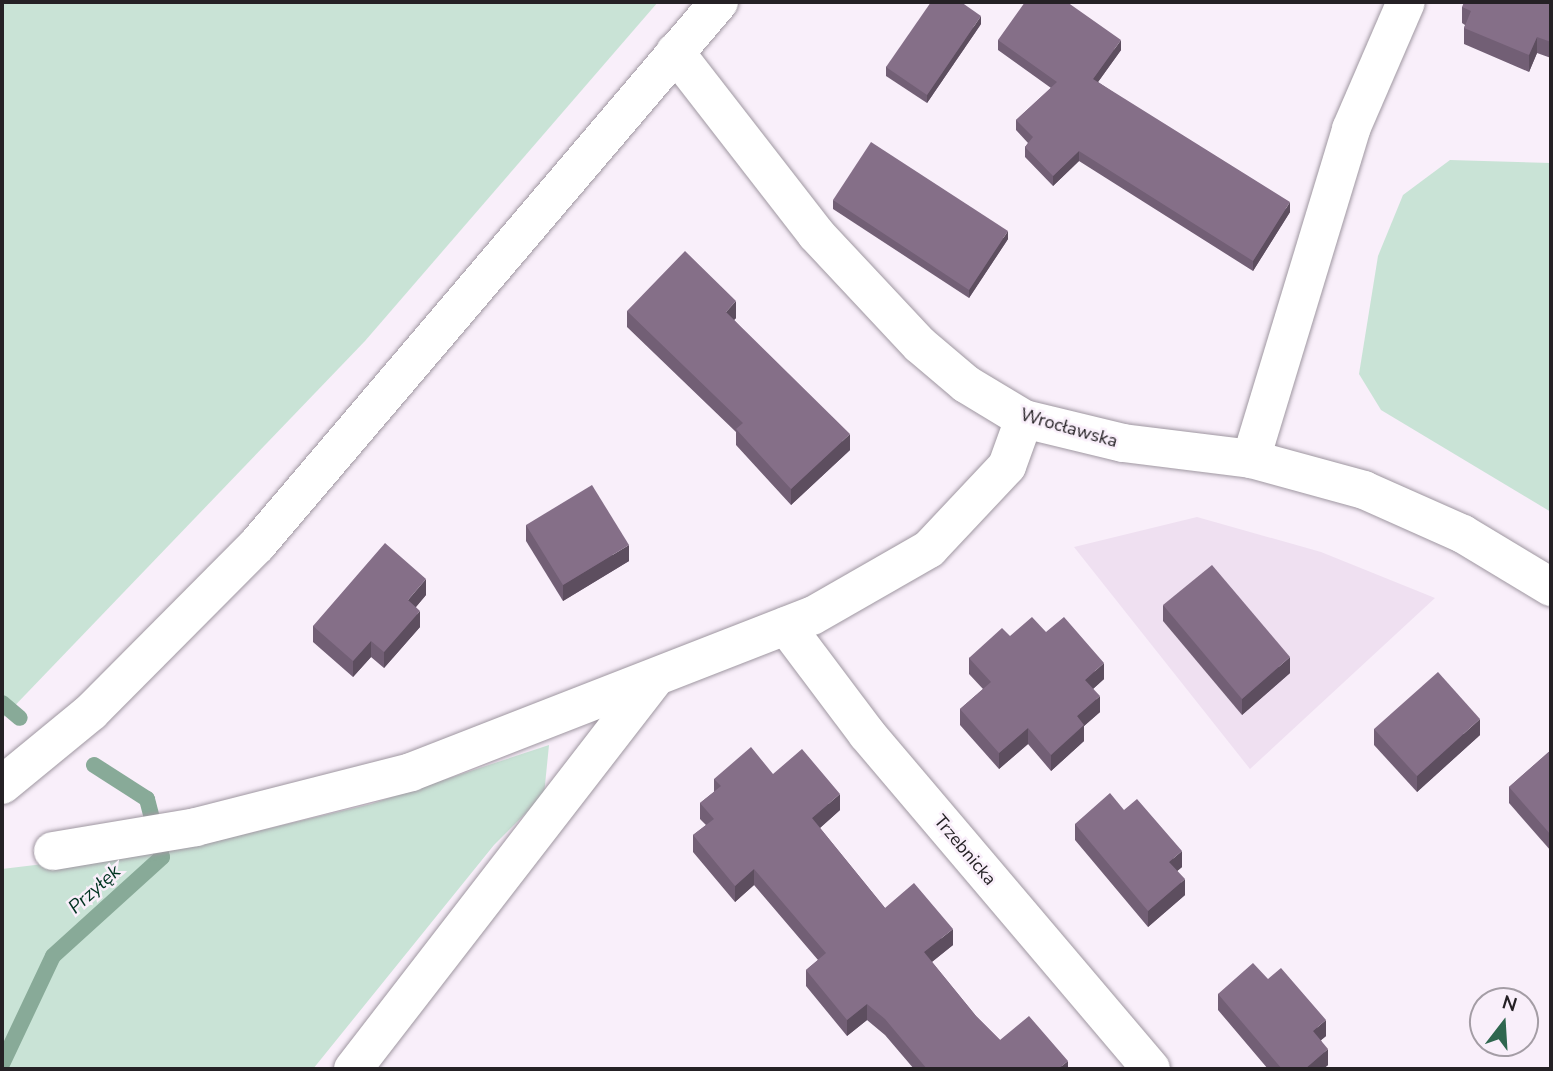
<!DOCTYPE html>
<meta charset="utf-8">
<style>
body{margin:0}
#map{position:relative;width:1553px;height:1071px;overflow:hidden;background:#f9effa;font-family:"Nunito Sans",sans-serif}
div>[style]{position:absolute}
.built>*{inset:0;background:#efe0f1}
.green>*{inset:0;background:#c9e3d6}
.stream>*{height:16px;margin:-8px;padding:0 8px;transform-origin:8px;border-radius:8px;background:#88aa98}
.roads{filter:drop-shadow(0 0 2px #9f97a1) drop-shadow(0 0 2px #9f97a1)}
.street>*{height:38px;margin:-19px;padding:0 19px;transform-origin:19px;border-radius:19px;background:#fff}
.secondary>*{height:38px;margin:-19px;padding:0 19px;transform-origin:19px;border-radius:19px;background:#fff}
.wall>*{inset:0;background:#725f75}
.shaded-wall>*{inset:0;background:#5d4e5f}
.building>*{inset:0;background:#856f88}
span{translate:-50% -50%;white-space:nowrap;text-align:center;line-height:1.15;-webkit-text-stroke:5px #f9effa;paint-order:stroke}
.street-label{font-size:18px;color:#252125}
.water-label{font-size:19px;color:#013321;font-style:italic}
.frame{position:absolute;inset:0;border:4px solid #252125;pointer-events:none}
.north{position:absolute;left:1469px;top:987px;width:70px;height:70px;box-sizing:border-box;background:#f9effa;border:2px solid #a49da5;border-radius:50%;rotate:17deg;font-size:19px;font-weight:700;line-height:28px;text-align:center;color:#252125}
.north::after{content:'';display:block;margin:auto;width:24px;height:32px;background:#2f674f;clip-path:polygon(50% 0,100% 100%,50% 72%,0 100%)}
</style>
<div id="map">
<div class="built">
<div style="clip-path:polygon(1197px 517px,1321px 552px,1435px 598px,1250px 769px,1074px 547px)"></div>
</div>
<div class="green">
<div style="clip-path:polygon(2px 2px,658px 2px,365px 341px,2px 719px)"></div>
<div style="clip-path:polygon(1450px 160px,1551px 163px,1551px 512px,1381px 410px,1359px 374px,1378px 256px,1403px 195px)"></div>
<div style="clip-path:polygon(549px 745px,544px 795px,494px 845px,313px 1069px,2px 1069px,2px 869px,200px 845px,371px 804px)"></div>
</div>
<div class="stream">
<div style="left:2px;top:703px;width:23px;rotate:40deg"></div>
<div style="left:2px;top:1064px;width:119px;rotate:-64.7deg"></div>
<div style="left:53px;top:956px;width:147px;rotate:-42.2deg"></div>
<div style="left:162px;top:857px;width:60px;rotate:-104.5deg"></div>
<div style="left:147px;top:799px;width:63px;rotate:-147.3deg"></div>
</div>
<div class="roads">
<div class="street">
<div style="left:675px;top:52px;width:230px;rotate:52.2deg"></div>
<div style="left:816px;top:234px;width:152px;rotate:46.9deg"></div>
<div style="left:920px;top:345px;width:60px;rotate:40.3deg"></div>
<div style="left:966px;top:384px;width:68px;rotate:31.1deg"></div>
<div style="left:1024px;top:419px;width:102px;rotate:13.6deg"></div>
<div style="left:1123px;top:443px;width:129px;rotate:7.1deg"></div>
<div style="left:1251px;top:459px;width:117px;rotate:15.3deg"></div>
<div style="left:1364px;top:490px;width:108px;rotate:24deg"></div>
<div style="left:1463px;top:534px;width:103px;rotate:31.1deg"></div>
<div style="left:1251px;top:459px;width:345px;rotate:-73.1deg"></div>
<div style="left:1351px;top:129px;width:138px;rotate:-66.6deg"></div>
<div style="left:786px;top:626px;width:135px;rotate:53.1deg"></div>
<div style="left:867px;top:734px;width:439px;rotate:49.7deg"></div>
<div style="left:53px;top:851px;width:145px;rotate:-9.5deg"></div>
<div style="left:196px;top:827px;width:222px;rotate:-14.3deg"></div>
<div style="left:411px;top:772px;width:430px;rotate:-21.3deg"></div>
<div style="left:812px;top:616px;width:135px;rotate:-29.8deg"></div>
<div style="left:929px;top:549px;width:114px;rotate:-46.8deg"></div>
<div style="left:1007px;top:466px;width:50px;rotate:-70.1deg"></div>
<div style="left:353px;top:1069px;width:493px;rotate:-52.3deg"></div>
</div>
<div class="secondary">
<div style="left:2px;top:785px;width:115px;rotate:-39.4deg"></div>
<div style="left:91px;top:712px;width:235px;rotate:-45.2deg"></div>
<div style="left:257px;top:545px;width:713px;rotate:-49.61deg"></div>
</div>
</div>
<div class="wall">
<div style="clip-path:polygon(1551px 2px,1551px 58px,1537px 53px,1529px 72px,1464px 44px,1464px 28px,1465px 25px,1462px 23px,1462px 7px)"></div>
<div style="clip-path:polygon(981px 24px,927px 103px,886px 76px,886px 67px)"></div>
<div style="clip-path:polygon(998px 40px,1121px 50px,1098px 82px,1290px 212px,1253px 271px,1079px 161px,1053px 186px,1025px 157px,1025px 147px,1028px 143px,1016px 130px,1016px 120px,1051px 88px,998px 50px)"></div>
<div style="clip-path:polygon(833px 200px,1008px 239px,969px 298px,833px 209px)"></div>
<div style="clip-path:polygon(627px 311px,736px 318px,734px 320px,850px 450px,791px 505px,736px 445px,736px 432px,627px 327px)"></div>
<div style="clip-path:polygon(526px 525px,629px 561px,563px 601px,526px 541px)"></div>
<div style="clip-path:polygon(426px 595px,416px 607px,420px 627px,384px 668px,371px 657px,353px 677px,313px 642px,313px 626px)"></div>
<div style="clip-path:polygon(1163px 605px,1290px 673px,1242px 715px,1163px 621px)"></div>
<div style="clip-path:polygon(1046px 632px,1104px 679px,1093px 689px,1100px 712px,1084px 726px,1084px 741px,1051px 771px,1028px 744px,999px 769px,960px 725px,960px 709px,983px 689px,969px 674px,969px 658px,1010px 636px)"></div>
<div style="clip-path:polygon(1374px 729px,1480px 735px,1417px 792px,1374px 745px)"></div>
<div style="clip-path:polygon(1551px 750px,1551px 851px,1509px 803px,1509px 787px)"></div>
<div style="clip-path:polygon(773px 774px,840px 810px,820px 828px,885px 908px,953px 945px,932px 962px,976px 1016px,1000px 1040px,1068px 1069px,914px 1069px,885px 1035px,867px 1020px,847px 1036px,806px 986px,806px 970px,818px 960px,754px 885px,735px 902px,693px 852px,693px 835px,706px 825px,700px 819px,700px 803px,714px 792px,714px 779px)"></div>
<div style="clip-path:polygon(1124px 810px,1182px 867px,1177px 871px,1185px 895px,1148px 927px,1075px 840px,1075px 824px)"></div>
<div style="clip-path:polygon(1268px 979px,1326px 1036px,1321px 1040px,1328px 1065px,1323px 1069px,1268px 1069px,1218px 1010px,1218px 994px)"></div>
</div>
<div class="shaded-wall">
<div style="clip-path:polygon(981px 16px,981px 24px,927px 103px,927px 95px)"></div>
<div style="clip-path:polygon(1537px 37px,1537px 53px,1529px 72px,1529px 55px)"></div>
<div style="clip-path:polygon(1121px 40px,1121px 50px,1093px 89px,1093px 79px)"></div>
<div style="clip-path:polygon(1079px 151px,1079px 161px,1053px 186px,1053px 176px)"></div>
<div style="clip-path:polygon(1290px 202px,1290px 212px,1253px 271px,1253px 261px)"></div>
<div style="clip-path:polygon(1008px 231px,1008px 239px,969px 298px,969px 290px)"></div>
<div style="clip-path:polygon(736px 301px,736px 318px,726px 328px,726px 312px)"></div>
<div style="clip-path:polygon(850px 434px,850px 450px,791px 505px,791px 489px)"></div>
<div style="clip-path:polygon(629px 545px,629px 561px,563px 601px,563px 585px)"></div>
<div style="clip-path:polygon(426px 579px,426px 595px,408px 616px,408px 600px)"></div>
<div style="clip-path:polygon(420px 611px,420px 627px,384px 668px,384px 652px)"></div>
<div style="clip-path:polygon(371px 641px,371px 657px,353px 677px,353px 661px)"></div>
<div style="clip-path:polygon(1290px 657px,1290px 673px,1242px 715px,1242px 699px)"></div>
<div style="clip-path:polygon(1104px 663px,1104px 679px,1085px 696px,1085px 680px)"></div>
<div style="clip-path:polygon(1100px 696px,1100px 712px,1084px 726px,1084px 741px,1051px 771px,1051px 755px,1077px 716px)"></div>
<div style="clip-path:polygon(1480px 719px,1480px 735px,1417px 792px,1417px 776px)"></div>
<div style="clip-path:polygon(1028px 728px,1028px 744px,999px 769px,999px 753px)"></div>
<div style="clip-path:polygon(840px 794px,840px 810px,812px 835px,812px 818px)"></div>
<div style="clip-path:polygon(1182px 851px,1182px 867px,1169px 878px,1169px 862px)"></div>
<div style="clip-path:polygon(754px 869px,754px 885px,735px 902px,735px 886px)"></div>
<div style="clip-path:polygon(1185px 879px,1185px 895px,1148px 927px,1148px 911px)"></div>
<div style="clip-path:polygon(953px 929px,953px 945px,924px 968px,924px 952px)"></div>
<div style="clip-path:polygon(867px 1004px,867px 1020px,847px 1036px,847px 1020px)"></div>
<div style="clip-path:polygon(1326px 1020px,1326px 1036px,1313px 1047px,1313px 1031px)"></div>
<div style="clip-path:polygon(1328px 1049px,1328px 1065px,1323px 1069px,1305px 1069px)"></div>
<div style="clip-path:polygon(1068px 1061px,1068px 1069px,1058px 1069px)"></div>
</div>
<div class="building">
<div style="clip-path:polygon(931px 2px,961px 2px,981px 16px,927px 95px,886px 67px)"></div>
<div style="clip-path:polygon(1025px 2px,1067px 2px,1121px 40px,1093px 79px,1290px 202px,1253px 261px,1079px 151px,1053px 176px,1025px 147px,1033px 137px,1016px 120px,1057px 82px,998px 40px)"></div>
<div style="clip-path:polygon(1464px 2px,1551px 2px,1551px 42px,1537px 37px,1529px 55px,1464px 28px,1471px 11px,1462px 7px)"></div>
<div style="clip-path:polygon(871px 142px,1008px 231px,969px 290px,833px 200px)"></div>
<div style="clip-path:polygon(685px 251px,736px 301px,726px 312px,850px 434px,791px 489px,736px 429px,743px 423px,627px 311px)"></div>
<div style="clip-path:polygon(592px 485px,629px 545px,563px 585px,526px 525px)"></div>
<div style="clip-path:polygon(385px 543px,426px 579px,408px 600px,420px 611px,384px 652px,371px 641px,353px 661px,313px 626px)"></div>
<div style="clip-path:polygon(1212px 565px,1290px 657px,1242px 699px,1163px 605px)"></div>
<div style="clip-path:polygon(1032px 617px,1046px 632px,1064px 617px,1104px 663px,1085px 680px,1100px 696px,1077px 716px,1084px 725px,1051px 755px,1028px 728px,999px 753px,960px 709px,991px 682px,969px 658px,1002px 628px,1010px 636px)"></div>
<div style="clip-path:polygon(1438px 672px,1480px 719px,1417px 776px,1374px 729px)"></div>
<div style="clip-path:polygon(751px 747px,773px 774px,802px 749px,840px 794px,812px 818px,885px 908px,914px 883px,953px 929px,924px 952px,976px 1016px,1000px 1040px,1029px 1016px,1068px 1061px,1058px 1069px,927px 1069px,885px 1019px,867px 1004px,847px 1020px,806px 970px,826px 953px,754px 869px,735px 886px,693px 835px,714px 819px,700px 803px,721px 786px,714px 779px)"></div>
<div style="clip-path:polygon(1551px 750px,1551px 835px,1509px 787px)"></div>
<div style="clip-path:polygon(1110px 793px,1124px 810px,1137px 799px,1182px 851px,1169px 862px,1185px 879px,1148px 911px,1075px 824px)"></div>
<div style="clip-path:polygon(1253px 963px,1268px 979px,1281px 968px,1326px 1020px,1313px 1031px,1328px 1049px,1305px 1069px,1282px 1069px,1218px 994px)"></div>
</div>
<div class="street-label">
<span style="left:1069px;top:428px;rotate:16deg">Wrocławska</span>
<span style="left:965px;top:850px;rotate:50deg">Trzebnicka</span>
</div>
<div class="water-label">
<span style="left:95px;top:890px;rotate:-42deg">Przyłęk</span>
</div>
<div class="frame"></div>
<div class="north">N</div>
</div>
